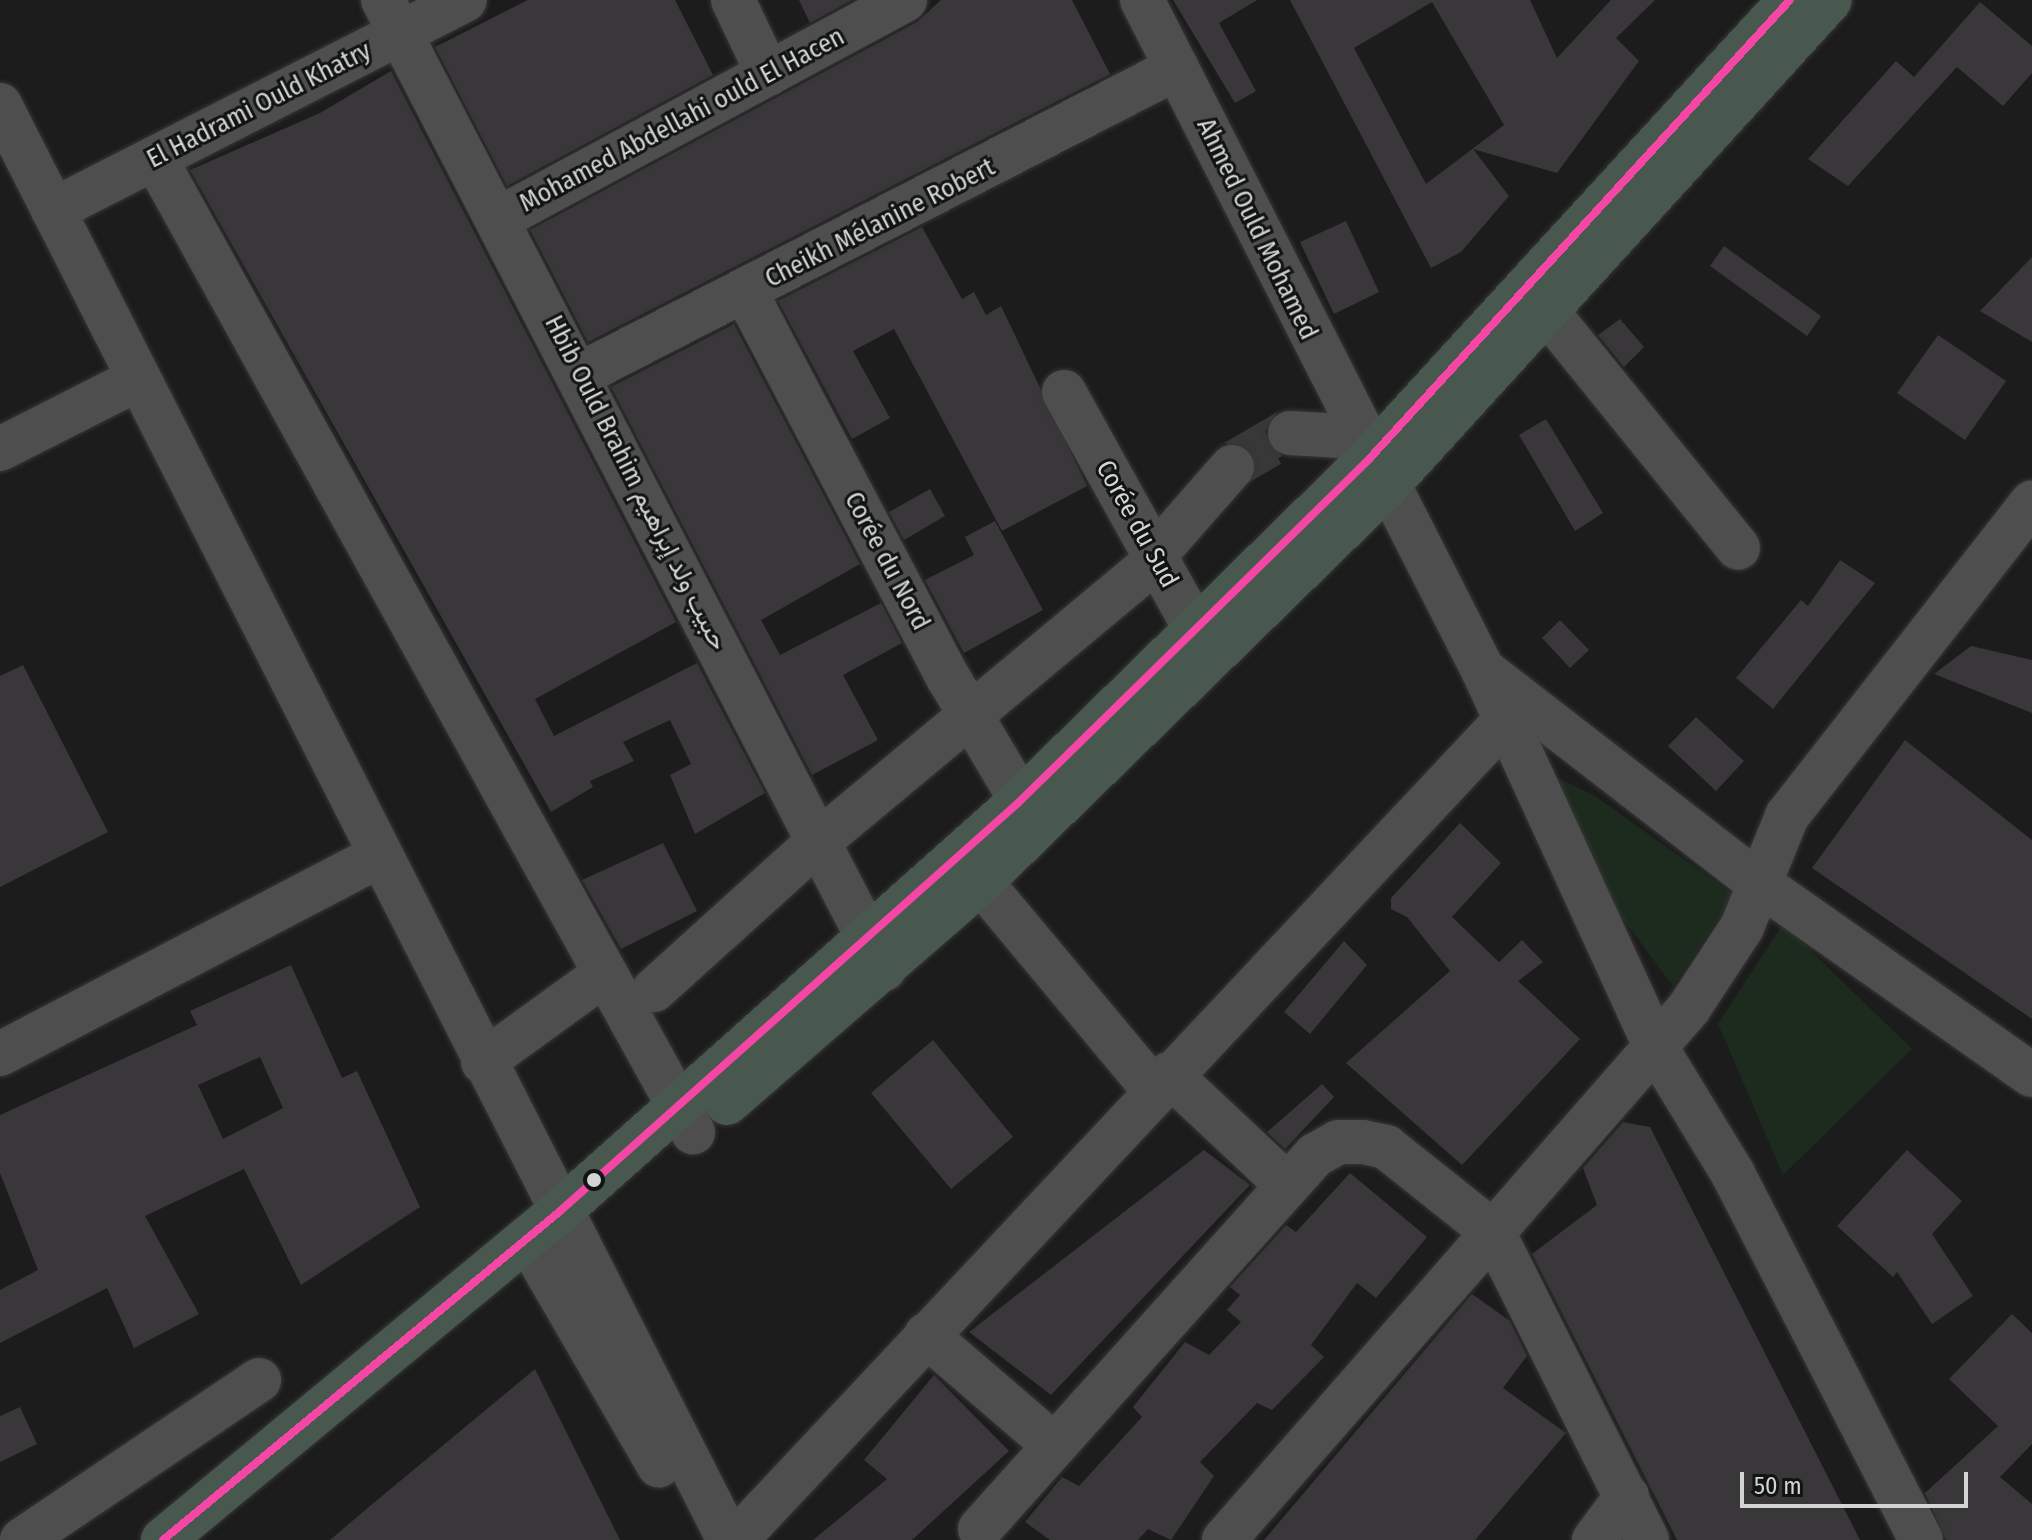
<!DOCTYPE html>
<meta charset="utf-8">
<style>
body{margin:0}
#map{position:relative;width:2032px;height:1540px;overflow:hidden;background:#1b1c1b;font-family:"Fira Sans Condensed",Vazirmatn,sans-serif}
div>[style]{position:absolute}
.green>*{inset:0;background:#1d2b1f}
.building>*{inset:0;background:#3a373b}
.minor-tunnel>*{height:44px;margin-top:-22px;transform-origin:0;background:repeating-linear-gradient(90deg,#373837 0 44px,transparent 0 66px)}
.roads{filter:drop-shadow(0 0 2px #363736) drop-shadow(0 0 2px #363736)}
.minor>*{height:44px;margin:-22px;padding:0 22px;transform-origin:22px;border-radius:22px;background:#4d4e4d}
.highway>*{height:44px;margin:-22px;padding:0 22px;transform-origin:22px;border-radius:22px;background:#48584e}
.bus-1>*{height:8px;margin:-4px;padding:0 4px;transform-origin:4px;border-radius:4px;background:#f346a5}
.dots>*{width:22px;height:22px;translate:-50% -50%;box-sizing:border-box;border:4px solid #111412;border-radius:50%}
span{translate:-50% -50%;white-space:nowrap;text-align:center;line-height:1.15;-webkit-text-stroke:6px #111412;paint-order:stroke}
.street-label{font-size:26px;color:#d3d5d3}
.scale{position:absolute;left:1740px;top:1472px;width:228px;height:36px;box-sizing:border-box;border:4px solid #d3d5d3;border-top:0;padding-left:10px;font-size:24px;line-height:28px;white-space:nowrap;color:#d3d5d3;-webkit-text-stroke:6px #111412;paint-order:stroke}
</style>
<div id="map">
<div class="green">
<div style="clip-path:polygon(1542px 770px,1595px 796px,1734px 895px,1673px 986px,1572px 851px)"></div>
<div style="clip-path:polygon(1783px 924px,1912px 1049px,1783px 1175px,1718px 1024px)"></div>
</div>
<div class="building">
<div style="clip-path:polygon(528px 0,675px 0,713px 75px,507px 186px,435px 47px)"></div>
<div style="clip-path:polygon(799px 0,852px 0,810px 23px)"></div>
<div style="clip-path:polygon(941px 0,1072px 0,1110px 74px,588px 342px,530px 230px,917px 22px)"></div>
<div style="clip-path:polygon(1173px 0,1257px 0,1219px 23px,1256px 91px,1235px 103px)"></div>
<div style="clip-path:polygon(evenodd,1290px 0,1530px 0,1557px 58px,1611px 0,1655px 0,1616px 38px,1639px 61px,1557px 173px,1473px 149px,1509px 196px,1461px 252px,1431px 268px,1290px 0,1432px 2px,1504px 125px,1426px 184px,1354px 48px,1432px 2px)"></div>
<div style="clip-path:polygon(1980px 2px,2032px 46px,2032px 73px,2003px 106px,1957px 67px,1848px 186px,1808px 159px,1896px 61px,1914px 77px)"></div>
<div style="clip-path:polygon(391px 71px,676px 622px,535px 699px,554px 736px,697px 663px,765px 793px,695px 834px,670px 775px,691px 764px,670px 720px,623px 742px,634px 761px,590px 781px,593px 787px,551px 812px,190px 170px,320px 113px)"></div>
<div style="clip-path:polygon(1346px 221px,1379px 292px,1334px 314px,1300px 242px)"></div>
<div style="clip-path:polygon(922px 227px,962px 299px,974px 292px,986px 315px,1001px 306px,1087px 486px,1002px 531px,894px 329px,853px 351px,890px 418px,852px 439px,778px 301px)"></div>
<div style="clip-path:polygon(1724px 246px,1821px 316px,1807px 336px,1710px 266px)"></div>
<div style="clip-path:polygon(2032px 257px,2032px 342px,1980px 311px)"></div>
<div style="clip-path:polygon(1620px 319px,1644px 347px,1624px 367px,1598px 335px)"></div>
<div style="clip-path:polygon(734px 324px,860px 564px,761px 620px,780px 655px,881px 603px,902px 643px,843px 675px,878px 740px,812px 775px,611px 387px)"></div>
<div style="clip-path:polygon(1938px 335px,2006px 381px,1965px 440px,1897px 393px)"></div>
<div style="clip-path:polygon(1277px 412px,1265px 432px,1282px 456px,1256px 473px,1249px 449px,1224px 443px)"></div>
<div style="clip-path:polygon(1546px 419px,1603px 513px,1575px 531px,1519px 435px)"></div>
<div style="clip-path:polygon(930px 489px,945px 516px,904px 540px,889px 512px)"></div>
<div style="clip-path:polygon(995px 521px,1043px 610px,964px 653px,925px 580px,974px 555px,965px 537px)"></div>
<div style="clip-path:polygon(1840px 560px,1875px 583px,1773px 709px,1736px 678px,1801px 600px,1808px 606px)"></div>
<div style="clip-path:polygon(1560px 620px,1589px 650px,1570px 668px,1542px 638px)"></div>
<div style="clip-path:polygon(1971px 646px,2032px 660px,2032px 713px,1934px 674px)"></div>
<div style="clip-path:polygon(23px 665px,108px 832px,0 887px,0 676px)"></div>
<div style="clip-path:polygon(1696px 717px,1744px 761px,1716px 791px,1668px 746px)"></div>
<div style="clip-path:polygon(1905px 740px,2032px 840px,2032px 1019px,1812px 868px)"></div>
<div style="clip-path:polygon(1460px 823px,1501px 863px,1452px 917px,1499px 962px,1522px 940px,1543px 962px,1518px 981px,1580px 1039px,1462px 1165px,1346px 1063px,1450px 971px,1407px 917px,1391px 909px,1391px 898px)"></div>
<div style="clip-path:polygon(663px 843px,697px 911px,621px 949px,582px 880px)"></div>
<div style="clip-path:polygon(1344px 941px,1367px 965px,1310px 1034px,1284px 1012px)"></div>
<div style="clip-path:polygon(evenodd,291px 965px,342px 1078px,357px 1071px,420px 1207px,301px 1285px,244px 1169px,145px 1216px,199px 1314px,134px 1348px,107px 1288px,0 1343px,0 1290px,38px 1270px,0 1173px,0 1115px,197px 1025px,190px 1011px,291px 965px,260px 1057px,283px 1108px,223px 1139px,198px 1085px,260px 1057px)"></div>
<div style="clip-path:polygon(933px 1040px,1013px 1137px,951px 1189px,871px 1093px)"></div>
<div style="clip-path:polygon(1322px 1084px,1334px 1097px,1285px 1149px,1267px 1132px)"></div>
<div style="clip-path:polygon(1623px 1122px,1650px 1127px,1860px 1540px,1677px 1540px,1532px 1254px,1597px 1205px,1583px 1168px)"></div>
<div style="clip-path:polygon(1204px 1150px,1250px 1185px,1051px 1395px,969px 1332px)"></div>
<div style="clip-path:polygon(1907px 1150px,1962px 1201px,1932px 1234px,1973px 1296px,1932px 1324px,1897px 1272px,1893px 1277px,1837px 1226px)"></div>
<div style="clip-path:polygon(1350px 1173px,1427px 1237px,1376px 1298px,1357px 1283px,1311px 1345px,1324px 1357px,1272px 1410px,1257px 1403px,1200px 1462px,1214px 1476px,1171px 1540px,1148px 1529px,1138px 1540px,1050px 1540px,1025px 1522px,1062px 1477px,1079px 1486px,1142px 1417px,1133px 1407px,1185px 1342px,1209px 1355px,1241px 1322px,1227px 1310px,1240px 1295px,1230px 1287px,1286px 1225px,1296px 1232px)"></div>
<div style="clip-path:polygon(1472px 1294px,1510px 1321px,1527px 1356px,1503px 1388px,1566px 1433px,1475px 1540px,1264px 1540px)"></div>
<div style="clip-path:polygon(2012px 1314px,2032px 1333px,2032px 1444px,2000px 1477px,2032px 1504px,2032px 1540px,1946px 1540px,1925px 1493px,1998px 1426px,1949px 1379px)"></div>
<div style="clip-path:polygon(535px 1369px,620px 1540px,330px 1540px,364px 1511px)"></div>
<div style="clip-path:polygon(934px 1375px,1009px 1451px,912px 1540px,813px 1540px,887px 1479px,864px 1460px)"></div>
<div style="clip-path:polygon(20px 1407px,37px 1444px,0 1462px,0 1416px)"></div>
</div>
<div class="minor-tunnel">
<div style="left:1232px;top:467px;width:67px;rotate:-30.4deg"></div>
</div>
<div class="roads">
<div class="minor">
<div style="left:383px;top:0;width:1091px;rotate:62.66deg"></div>
<div style="left:733px;top:0;width:82px;rotate:64.7deg"></div>
<div style="left:1142px;top:0;width:752px;rotate:63.03deg"></div>
<div style="left:1483px;top:670px;width:413px;rotate:65.4deg"></div>
<div style="left:1655px;top:1046px;width:150px;rotate:58.6deg"></div>
<div style="left:1733px;top:1174px;width:411px;rotate:62.8deg"></div>
<div style="left:0;top:105px;width:1610px;rotate:63.07deg"></div>
<div style="left:155px;top:158px;width:1113px;rotate:61.09deg"></div>
<div style="left:53px;top:210px;width:462px;rotate:-27deg"></div>
<div style="left:500px;top:218px;width:460px;rotate:-28.3deg"></div>
<div style="left:745px;top:291px;width:438px;rotate:62.3deg"></div>
<div style="left:949px;top:679px;width:172px;rotate:59.3deg"></div>
<div style="left:1548px;top:313px;width:302px;rotate:51deg"></div>
<div style="left:581px;top:374px;width:670px;rotate:-27.18deg"></div>
<div style="left:1064px;top:392px;width:270px;rotate:61deg"></div>
<div style="left:1195px;top:628px;width:32px;rotate:49deg"></div>
<div style="left:1290px;top:433px;width:69px;rotate:3.3deg"></div>
<div style="left:0;top:449px;width:155px;rotate:-26.9deg"></div>
<div style="left:1155px;top:555px;width:117px;rotate:-48.8deg"></div>
<div style="left:1483px;top:670px;width:350px;rotate:37.7deg"></div>
<div style="left:1760px;top:884px;width:332px;rotate:35.1deg"></div>
<div style="left:960px;top:857px;width:303px;rotate:50.2deg"></div>
<div style="left:654px;top:990px;width:221px;rotate:-42.1deg"></div>
<div style="left:818px;top:842px;width:441px;rotate:-39.8deg"></div>
<div style="left:0;top:1054px;width:428px;rotate:-27.6deg"></div>
<div style="left:483px;top:1062px;width:147px;rotate:-35.9deg"></div>
<div style="left:1169px;top:1074px;width:161px;rotate:43.2deg"></div>
<div style="left:542px;top:1264px;width:233px;rotate:59.9deg"></div>
<div style="left:926px;top:1335px;width:169px;rotate:40.7deg"></div>
<div style="left:980px;top:1529px;width:502px;rotate:-48.15deg"></div>
<div style="left:1315px;top:1155px;width:26px;rotate:-29deg"></div>
<div style="left:1338px;top:1142px;width:25px"></div>
<div style="left:1363px;top:1142px;width:24px;rotate:12deg"></div>
<div style="left:1386px;top:1147px;width:137px;rotate:38.5deg"></div>
<div style="left:1493px;top:1232px;width:344px;rotate:63.4deg"></div>
<div style="left:22px;top:1540px;width:286px;rotate:-34deg"></div>
<div style="left:736px;top:1540px;width:1121px;rotate:-46.81deg"></div>
<div style="left:1224px;top:1540px;width:707px;rotate:-48.84deg"></div>
<div style="left:1689px;top:1008px;width:97px;rotate:-56.8deg"></div>
<div style="left:1742px;top:927px;width:120px;rotate:-67.9deg"></div>
<div style="left:1787px;top:816px;width:398px;rotate:-52deg"></div>
<div style="left:1594px;top:1540px;width:55px;rotate:-53.1deg"></div>
</div>
<div class="highway">
<div style="left:727px;top:1103px;width:335px;rotate:-41deg"></div>
<div style="left:980px;top:883px;width:566px;rotate:-44.28deg"></div>
<div style="left:1385px;top:488px;width:660px;rotate:-47.64deg"></div>
<div style="left:163px;top:1540px;width:514px;rotate:-39.63deg"></div>
<div style="left:559px;top:1212px;width:615px;rotate:-41.7deg"></div>
<div style="left:1018px;top:803px;width:493px;rotate:-44.4deg"></div>
<div style="left:1370px;top:458px;width:621px;rotate:-47.48deg"></div>
</div>
</div>
<div class="bus-1">
<div style="left:163px;top:1540px;width:514px;rotate:-39.63deg"></div>
<div style="left:559px;top:1212px;width:615px;rotate:-41.7deg"></div>
<div style="left:1018px;top:803px;width:493px;rotate:-44.4deg"></div>
<div style="left:1370px;top:458px;width:621px;rotate:-47.48deg"></div>
</div>
<div class="dots">
<div style="left:594px;top:1180px;background:#d3d5d3"></div>
</div>
<div class="street-label">
<span style="left:259px;top:105px;rotate:-27deg">El Hadrami Ould Khatry</span>
<span style="left:682px;top:120px;rotate:-28deg">Mohamed Abdellahi ould El Hacen</span>
<span style="left:880px;top:223px;rotate:-27deg">Cheikh Mélanine Robert</span>
<span style="left:1257px;top:229px;rotate:64deg">Ahmed Ould Mohamed</span>
<span style="left:636px;top:483px;rotate:63deg">Hbib Ould Brahim حبيب ولد إبراهيم</span>
<span style="left:1137px;top:524px;rotate:61deg">Corée du Sud</span>
<span style="left:887px;top:561px;rotate:62deg">Corée du Nord</span>
</div>
<div class="scale">50 m</div>
</div>
